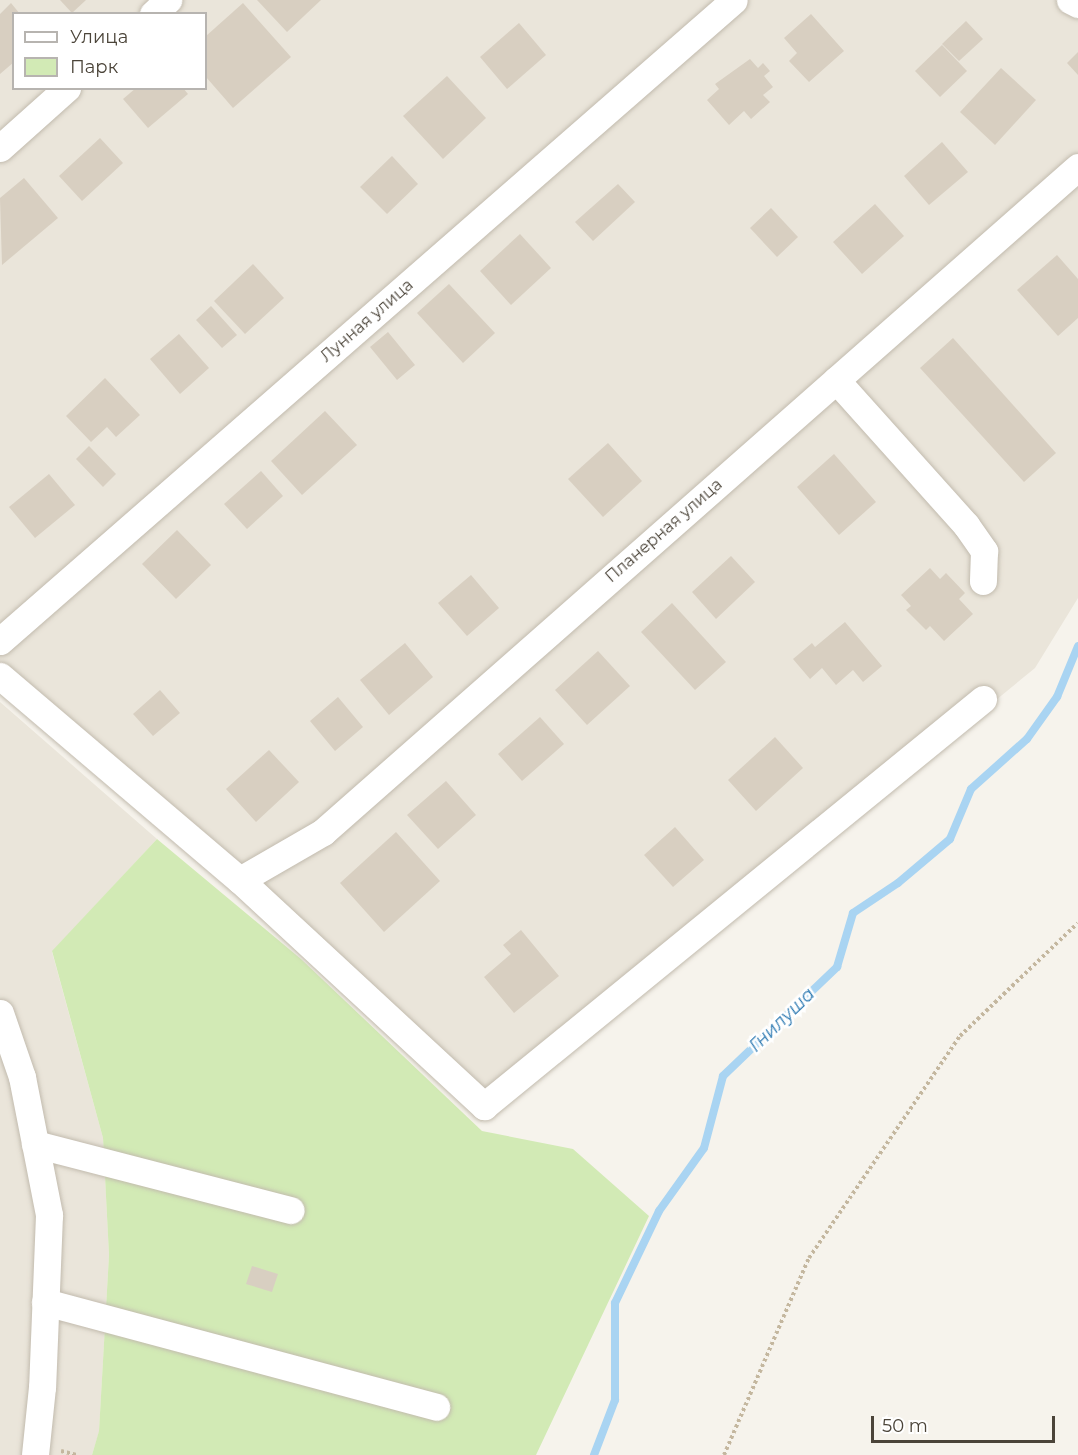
<!DOCTYPE html>
<meta charset="utf-8">
<style>
body{margin:0}
#map{position:relative;width:1078px;height:1455px;overflow:hidden;background:#f6f3ec;font-family:Montserrat,sans-serif}
div>[style]{position:absolute}
.residential>*{inset:0;background:#eae5da}
.green>*{inset:0;background:#d2eab5}
.stream>*{height:8px;margin:-4px;padding:0 4px;transform-origin:4px;border-radius:4px;background:#a9d4f2}
.building>*{inset:0;background:#d8cfc1}
.path>*{height:4px;margin-top:-2px;transform-origin:0;background:repeating-linear-gradient(90deg,#c4b79f 0 3px,transparent 0 6px)}
.roads{filter:drop-shadow(0 0 2px #c2bbae) drop-shadow(0 0 2px #c2bbae)}
.minor>*{height:27px;margin:-13.5px;padding:0 13.5px;transform-origin:13.5px;border-radius:13.5px;background:#fff}
span{translate:-50% -50%;white-space:nowrap;text-align:center;line-height:1.15;-webkit-text-stroke:5px #fff;paint-order:stroke}
.street-label{font-size:16px;color:#4b4439}
.water-label{font-size:18px;color:#2e7ab2;font-style:italic}
.legend{position:absolute;left:12px;top:12px;width:195px;height:78px;box-sizing:border-box;background:#fff;border:2px solid #b7b4b0;margin:0;padding:8px 10px;list-style:none;font-size:18px;color:#4b4439}
.legend li{display:flex;align-items:center;gap:12px;height:30px}
.legend b{width:30px;border:2px solid #b7b4b0}
.scale{position:absolute;left:871px;top:1416px;width:184px;height:27px;box-sizing:border-box;border:3px solid #4b4439;border-top:0;padding-left:8px;font-size:18px;line-height:21px;white-space:nowrap;color:#4b4439;-webkit-text-stroke:4px #fff;paint-order:stroke}
</style>
<div id="map">
<div class="residential">
<div style="clip-path:polygon(evenodd,0 0,1078px 0,1078px 598px,1035px 668px,481px 1122px,0 664px,0 0,14px 14px,206px 14px,206px 88px,14px 88px,14px 14px)"></div>
<div style="clip-path:polygon(0 702px,157px 839px,52px 952px,103px 1138px,109px 1255px,99px 1432px,92px 1455px,0 1455px)"></div>
</div>
<div class="green">
<div style="clip-path:polygon(157px 839px,301px 959px,482px 1131px,573px 1149px,649px 1216px,536px 1455px,92px 1455px,99px 1431px,109px 1255px,103px 1138px,52px 951px)"></div>
</div>
<div class="stream">
<div style="left:594px;top:1455px;width:59px;rotate:-69.1deg"></div>
<div style="left:615px;top:1400px;width:97px;rotate:-90deg"></div>
<div style="left:615px;top:1303px;width:102px;rotate:-64.4deg"></div>
<div style="left:659px;top:1211px;width:77px;rotate:-54.5deg"></div>
<div style="left:704px;top:1148px;width:74px;rotate:-75.2deg"></div>
<div style="left:723px;top:1076px;width:158px;rotate:-43.7deg"></div>
<div style="left:837px;top:967px;width:56px;rotate:-73.5deg"></div>
<div style="left:853px;top:913px;width:54px;rotate:-33.7deg"></div>
<div style="left:898px;top:883px;width:68px;rotate:-40.2deg"></div>
<div style="left:950px;top:839px;width:54px;rotate:-67.2deg"></div>
<div style="left:971px;top:789px;width:75px;rotate:-41.8deg"></div>
<div style="left:1027px;top:739px;width:52px;rotate:-54.5deg"></div>
<div style="left:1057px;top:697px;width:55px;rotate:-67.6deg"></div>
</div>
<div class="building">
<div style="clip-path:polygon(60px 0,86px 0,72px 13px)"></div>
<div style="clip-path:polygon(257px 0,321px 0,287px 32px)"></div>
<div style="clip-path:polygon(11px 3px,20px 14px,14px 14px,14px 62px,0 74px,0 14px)"></div>
<div style="clip-path:polygon(243px 3px,291px 57px,233px 108px,206px 77px,206px 36px)"></div>
<div style="clip-path:polygon(811px 14px,844px 51px,809px 82px,789px 61px,797px 53px,784px 38px)"></div>
<div style="clip-path:polygon(966px 21px,983px 39px,959px 61px,942px 44px)"></div>
<div style="clip-path:polygon(519px 23px,546px 55px,507px 89px,480px 57px)"></div>
<div style="clip-path:polygon(942px 45px,967px 71px,940px 97px,915px 71px)"></div>
<div style="clip-path:polygon(1078px 52px,1078px 75px,1067px 63px)"></div>
<div style="clip-path:polygon(750px 59px,758px 68px,763px 63px,770px 71px,764px 76px,773px 87px,763px 95px,770px 102px,751px 119px,744px 111px,729px 125px,707px 100px,719px 89px,715px 84px)"></div>
<div style="clip-path:polygon(1001px 68px,1036px 100px,995px 145px,960px 112px)"></div>
<div style="clip-path:polygon(447px 76px,486px 118px,443px 159px,403px 116px)"></div>
<div style="clip-path:polygon(136px 88px,183px 88px,188px 94px,148px 128px,123px 99px)"></div>
<div style="clip-path:polygon(100px 138px,123px 163px,82px 201px,59px 176px)"></div>
<div style="clip-path:polygon(942px 142px,968px 172px,929px 205px,904px 176px)"></div>
<div style="clip-path:polygon(392px 156px,418px 184px,387px 214px,360px 187px)"></div>
<div style="clip-path:polygon(24px 178px,58px 218px,2px 265px,0 198px)"></div>
<div style="clip-path:polygon(618px 184px,635px 202px,593px 241px,575px 222px)"></div>
<div style="clip-path:polygon(875px 204px,904px 236px,862px 274px,833px 242px)"></div>
<div style="clip-path:polygon(771px 208px,798px 237px,777px 257px,750px 228px)"></div>
<div style="clip-path:polygon(520px 234px,551px 268px,511px 305px,480px 271px)"></div>
<div style="clip-path:polygon(1057px 255px,1078px 279px,1078px 318px,1058px 336px,1017px 290px)"></div>
<div style="clip-path:polygon(253px 264px,284px 298px,245px 334px,214px 301px)"></div>
<div style="clip-path:polygon(449px 284px,495px 333px,463px 363px,417px 313px)"></div>
<div style="clip-path:polygon(211px 306px,237px 335px,222px 348px,196px 320px)"></div>
<div style="clip-path:polygon(388px 332px,415px 365px,397px 380px,370px 347px)"></div>
<div style="clip-path:polygon(179px 334px,209px 368px,180px 394px,150px 359px)"></div>
<div style="clip-path:polygon(953px 338px,1056px 453px,1024px 482px,920px 368px)"></div>
<div style="clip-path:polygon(105px 378px,140px 415px,116px 437px,107px 427px,91px 442px,66px 416px)"></div>
<div style="clip-path:polygon(325px 411px,357px 445px,302px 495px,271px 461px)"></div>
<div style="clip-path:polygon(608px 443px,642px 481px,603px 517px,568px 479px)"></div>
<div style="clip-path:polygon(89px 446px,116px 474px,103px 487px,76px 459px)"></div>
<div style="clip-path:polygon(834px 454px,876px 502px,839px 535px,797px 487px)"></div>
<div style="clip-path:polygon(261px 471px,283px 496px,247px 529px,224px 504px)"></div>
<div style="clip-path:polygon(49px 474px,75px 505px,35px 538px,9px 507px)"></div>
<div style="clip-path:polygon(177px 530px,211px 565px,176px 599px,142px 564px)"></div>
<div style="clip-path:polygon(731px 556px,755px 582px,716px 619px,692px 592px)"></div>
<div style="clip-path:polygon(930px 568px,940px 579px,946px 573px,965px 593px,959px 599px,973px 614px,944px 641px,930px 626px,926px 630px,906px 610px,911px 606px,901px 595px)"></div>
<div style="clip-path:polygon(471px 575px,499px 608px,467px 636px,438px 603px)"></div>
<div style="clip-path:polygon(672px 603px,726px 662px,695px 690px,641px 632px)"></div>
<div style="clip-path:polygon(845px 622px,882px 666px,863px 682px,853px 670px,836px 685px,822px 668px,810px 679px,793px 659px,812px 643px,815px 647px)"></div>
<div style="clip-path:polygon(405px 643px,433px 677px,389px 715px,360px 680px)"></div>
<div style="clip-path:polygon(598px 651px,630px 686px,587px 725px,555px 690px)"></div>
<div style="clip-path:polygon(160px 690px,180px 713px,153px 736px,133px 714px)"></div>
<div style="clip-path:polygon(338px 697px,363px 727px,335px 751px,310px 721px)"></div>
<div style="clip-path:polygon(540px 717px,564px 744px,522px 781px,498px 754px)"></div>
<div style="clip-path:polygon(775px 737px,803px 768px,756px 811px,728px 780px)"></div>
<div style="clip-path:polygon(269px 750px,299px 782px,256px 822px,226px 789px)"></div>
<div style="clip-path:polygon(446px 781px,476px 815px,438px 849px,407px 815px)"></div>
<div style="clip-path:polygon(675px 827px,704px 860px,673px 887px,644px 855px)"></div>
<div style="clip-path:polygon(396px 832px,440px 881px,384px 932px,340px 883px)"></div>
<div style="clip-path:polygon(521px 930px,559px 976px,514px 1013px,484px 977px,511px 954px,503px 945px)"></div>
<div style="clip-path:polygon(252px 1266px,278px 1274px,272px 1292px,246px 1284px)"></div>
</div>
<div class="path">
<div style="left:61px;top:1451px;width:16px;rotate:14deg"></div>
<div style="left:724px;top:1455px;width:215px;rotate:-66.7deg"></div>
<div style="left:809px;top:1258px;width:268px;rotate:-55.8deg"></div>
<div style="left:960px;top:1036px;width:163px;rotate:-43.8deg"></div>
</div>
<div class="roads">
<div class="minor">
<div style="left:1070px;top:0;width:9px;rotate:27deg"></div>
<div style="left:153px;top:14px;width:21px;rotate:-43deg"></div>
<div style="left:0;top:148px;width:90px;rotate:-41.8deg"></div>
<div style="left:836px;top:380px;width:195px;rotate:48.1deg"></div>
<div style="left:966px;top:525px;width:32px;rotate:55deg"></div>
<div style="left:984px;top:551px;width:30px;rotate:92deg"></div>
<div style="left:0;top:641px;width:974px;rotate:-41.13deg"></div>
<div style="left:0;top:676px;width:315px;rotate:40.4deg"></div>
<div style="left:240px;top:880px;width:333px;rotate:42.8deg"></div>
<div style="left:484px;top:1106px;width:644px;rotate:-39.2deg"></div>
<div style="left:240px;top:880px;width:96px;rotate:-30deg"></div>
<div style="left:323px;top:832px;width:1006px;rotate:-41.37deg"></div>
<div style="left:0;top:1013px;width:68px;rotate:71deg"></div>
<div style="left:22px;top:1077px;width:141px;rotate:78.9deg"></div>
<div style="left:49px;top:1215px;width:172px;rotate:92.3deg"></div>
<div style="left:42px;top:1387px;width:68px;rotate:95.9deg"></div>
<div style="left:35px;top:1144px;width:264px;rotate:14.5deg"></div>
<div style="left:45px;top:1302px;width:405px;rotate:15deg"></div>
</div>
</div>
<div class="street-label">
<span style="left:367px;top:321px;rotate:-41deg">Лунная улица</span>
<span style="left:664px;top:531px;rotate:-41deg">Планерная улица</span>
</div>
<div class="water-label">
<span style="left:782px;top:1020px;rotate:-44deg">Гнилуша</span>
</div>
<ul class="legend">
<li><b style="height:8px;background:#fff"></b>Улица</li>
<li><b style="height:16px;background:#d2eab5"></b>Парк</li>
</ul>
<div class="scale">50 m</div>
</div>
